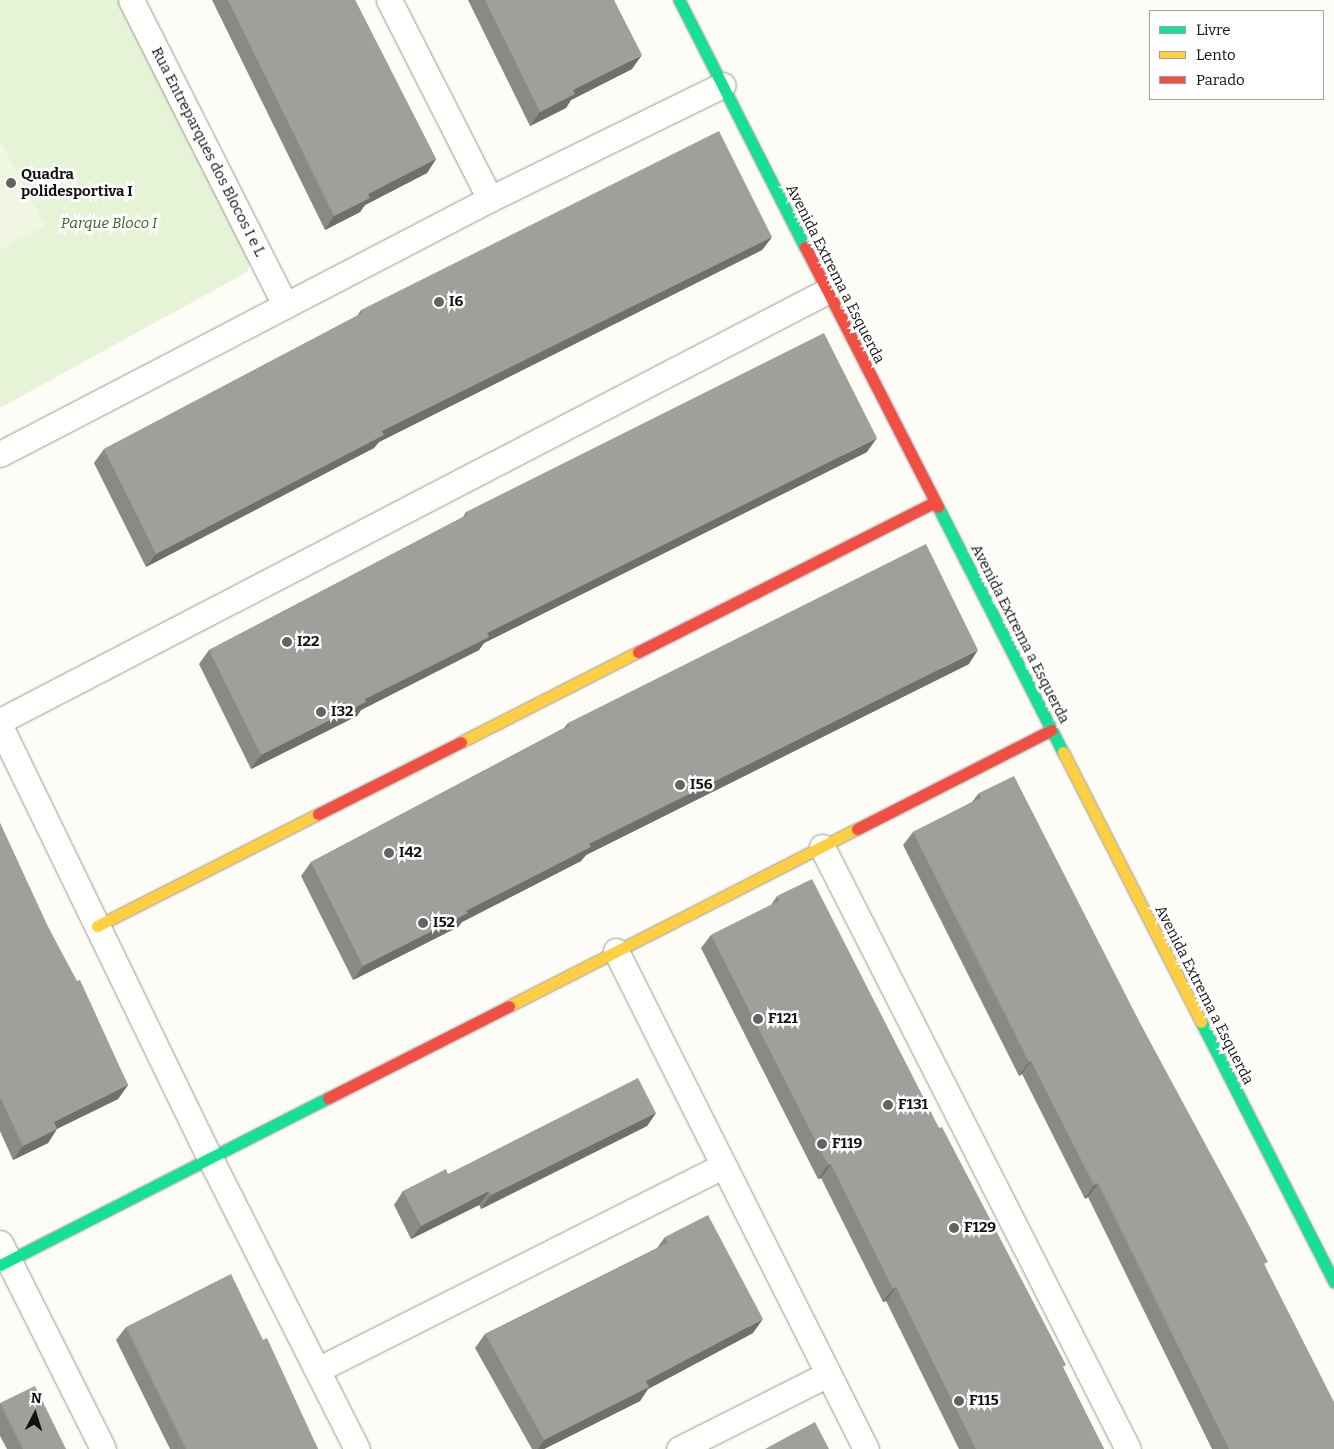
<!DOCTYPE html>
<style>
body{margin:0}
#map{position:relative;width:1334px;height:1449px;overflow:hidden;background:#fdfcf7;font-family:Bitter,serif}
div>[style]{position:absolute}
.green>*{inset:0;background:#e7f3d7}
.pitch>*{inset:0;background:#f0f6e1}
.roads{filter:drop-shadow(0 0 1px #979795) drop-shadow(0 0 1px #979795)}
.street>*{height:25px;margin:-12.5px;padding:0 12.5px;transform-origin:12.5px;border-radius:12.5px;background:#fffffe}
.fast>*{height:11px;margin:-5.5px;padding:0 5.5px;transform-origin:5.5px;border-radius:5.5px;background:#16e098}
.slow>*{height:11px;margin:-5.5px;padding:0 5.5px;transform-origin:5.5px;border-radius:5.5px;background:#ffcf43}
.jam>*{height:11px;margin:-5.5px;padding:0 5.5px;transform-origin:5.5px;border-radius:5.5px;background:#f24e42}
.wall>*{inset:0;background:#8a8986}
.shaded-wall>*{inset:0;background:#716f6d}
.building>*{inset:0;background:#a19f9c}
.dots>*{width:14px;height:14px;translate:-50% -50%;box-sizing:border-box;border:2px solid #fff;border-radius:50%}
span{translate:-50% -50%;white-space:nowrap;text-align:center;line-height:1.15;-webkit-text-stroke:5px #fff;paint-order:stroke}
.street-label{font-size:15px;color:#111}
.poi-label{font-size:15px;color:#111;font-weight:700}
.left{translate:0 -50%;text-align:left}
.park-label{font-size:15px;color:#2f6b1f;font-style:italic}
.legend{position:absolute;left:1149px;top:10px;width:175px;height:90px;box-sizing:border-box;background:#fff;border:1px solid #a0a0a0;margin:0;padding:6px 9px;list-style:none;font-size:15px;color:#111}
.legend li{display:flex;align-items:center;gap:10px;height:25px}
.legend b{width:25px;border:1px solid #a0a0a0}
.north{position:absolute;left:10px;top:1389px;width:50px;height:50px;-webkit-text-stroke:4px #fff;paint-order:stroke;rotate:5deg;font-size:14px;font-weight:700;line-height:20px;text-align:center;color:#111}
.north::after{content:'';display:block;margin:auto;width:18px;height:22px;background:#111;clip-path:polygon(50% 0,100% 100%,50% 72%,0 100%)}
</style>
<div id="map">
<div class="green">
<div style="clip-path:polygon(0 0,119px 0,251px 260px,247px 272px,0 408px)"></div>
</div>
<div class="pitch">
<div style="clip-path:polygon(0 141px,45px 225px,0 250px)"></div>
</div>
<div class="roads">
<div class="street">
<div style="left:131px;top:0;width:342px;rotate:63.2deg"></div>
<div style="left:389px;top:0;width:223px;rotate:63.1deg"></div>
<div style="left:0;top:454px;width:552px;rotate:-27.49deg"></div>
<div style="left:490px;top:199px;width:259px;rotate:-26.1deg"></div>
<div style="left:0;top:721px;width:932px;rotate:-27.47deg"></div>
<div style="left:0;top:726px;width:480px;rotate:64.1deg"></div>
<div style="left:210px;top:1158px;width:326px;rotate:63.2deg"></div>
<div style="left:822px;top:847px;width:675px;rotate:63.06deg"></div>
<div style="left:616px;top:951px;width:557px;rotate:63.34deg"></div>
<div style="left:0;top:1243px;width:230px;rotate:63.4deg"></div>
<div style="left:317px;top:1370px;width:454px;rotate:-26.7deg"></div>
<div style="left:679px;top:1449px;width:167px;rotate:-26.7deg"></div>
</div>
<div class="fast">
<div style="left:679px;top:0;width:277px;rotate:63deg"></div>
<div style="left:938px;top:507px;width:275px;rotate:63deg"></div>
<div style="left:1201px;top:1022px;width:292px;rotate:62.9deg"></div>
<div style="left:0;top:1265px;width:368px;rotate:-27deg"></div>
</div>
<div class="slow">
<div style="left:461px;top:742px;width:199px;rotate:-27deg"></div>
<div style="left:1063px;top:752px;width:303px;rotate:62.9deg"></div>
<div style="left:97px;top:926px;width:248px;rotate:-26.9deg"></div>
<div style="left:509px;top:1006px;width:390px;rotate:-27deg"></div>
</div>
<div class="jam">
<div style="left:805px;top:247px;width:292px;rotate:62.9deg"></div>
<div style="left:638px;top:652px;width:333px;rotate:-26.8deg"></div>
<div style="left:318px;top:814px;width:160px;rotate:-26.7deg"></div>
<div style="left:857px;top:829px;width:218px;rotate:-27deg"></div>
<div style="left:328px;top:1098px;width:203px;rotate:-26.9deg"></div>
</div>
</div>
<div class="wall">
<div style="clip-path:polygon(212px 0,355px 0,436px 159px,427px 173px,365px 205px,360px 212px,325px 230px)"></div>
<div style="clip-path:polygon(468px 0,614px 0,632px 69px,571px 100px,566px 108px,530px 126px)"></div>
<div style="clip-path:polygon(772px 237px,762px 250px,379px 442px,374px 448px,146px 567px,94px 463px,104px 449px,357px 316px,361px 310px)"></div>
<div style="clip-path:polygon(867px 452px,484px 643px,479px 650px,361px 710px,357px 716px,251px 769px,199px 664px,209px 650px,463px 517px,466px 512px)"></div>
<div style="clip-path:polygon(969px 664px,586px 855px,581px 861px,462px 922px,458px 927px,353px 980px,301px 876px,311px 862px,564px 728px,568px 723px)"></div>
<div style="clip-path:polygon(979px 793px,1141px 1025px,1265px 1266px,1334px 1449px,1212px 1449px,1088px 1197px,1085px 1199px,1022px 1074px,1019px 1076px,903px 845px,913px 832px,972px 802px)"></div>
<div style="clip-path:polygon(0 823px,47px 925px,128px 1085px,118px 1099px,57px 1129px,48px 1143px,13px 1160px,0 1131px)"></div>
<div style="clip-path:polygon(777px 896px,939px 1128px,1104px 1449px,959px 1449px,886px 1301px,883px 1302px,821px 1178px,818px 1179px,701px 948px,711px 935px,771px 905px)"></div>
<div style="clip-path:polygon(656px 1113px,647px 1126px,481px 1209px,479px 1205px,411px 1239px,394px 1205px,403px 1191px,448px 1174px)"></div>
<div style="clip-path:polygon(665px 1237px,753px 1333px,648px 1389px,640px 1401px,544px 1449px,532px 1449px,475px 1348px,485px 1334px,657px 1248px)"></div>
<div style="clip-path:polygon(126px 1327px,263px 1340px,318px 1449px,170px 1449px,116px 1340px)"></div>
<div style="clip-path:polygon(0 1403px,66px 1449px,7px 1449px,0 1436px)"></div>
</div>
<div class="shaded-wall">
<div style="clip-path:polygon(642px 55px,632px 69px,571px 100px,566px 108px,530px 126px,540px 112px,573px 90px)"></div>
<div style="clip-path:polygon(436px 159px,427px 173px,365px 205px,360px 212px,325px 230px,334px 216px,368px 194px)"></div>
<div style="clip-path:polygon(772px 237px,762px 250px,379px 442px,374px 448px,146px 567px,156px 554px,382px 431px)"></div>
<div style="clip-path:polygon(877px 438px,867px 452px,484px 643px,479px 650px,361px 710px,357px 716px,251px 769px,261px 755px,487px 633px)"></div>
<div style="clip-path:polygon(978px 650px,969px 664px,586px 855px,581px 861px,462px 922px,458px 927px,353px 980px,363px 966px,589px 844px)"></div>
<div style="clip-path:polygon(1031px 1061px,1022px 1074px,1019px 1076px,1029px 1062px)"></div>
<div style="clip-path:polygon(128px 1085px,118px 1099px,44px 1135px,54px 1122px)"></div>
<div style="clip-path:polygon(656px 1113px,647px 1126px,481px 1209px,491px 1195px)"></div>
<div style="clip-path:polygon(57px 1129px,48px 1143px,13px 1160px,23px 1146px)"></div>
<div style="clip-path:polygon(831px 1164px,821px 1178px,818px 1179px,828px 1165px)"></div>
<div style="clip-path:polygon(1098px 1183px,1088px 1197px,1085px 1199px,1094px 1185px)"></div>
<div style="clip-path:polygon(489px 1191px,479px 1205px,411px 1239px,421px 1226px)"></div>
<div style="clip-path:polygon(896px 1287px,886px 1301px,883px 1302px,893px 1289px)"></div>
<div style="clip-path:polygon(763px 1319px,753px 1333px,648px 1389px,640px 1401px,544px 1449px,538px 1449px,544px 1440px,646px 1381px)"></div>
</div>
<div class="building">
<div style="clip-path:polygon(228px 0,355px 0,436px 159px,368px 194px,370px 198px,334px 216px)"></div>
<div style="clip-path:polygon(485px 0,614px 0,642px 55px,573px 90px,575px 94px,540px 112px)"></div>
<div style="clip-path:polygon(719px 131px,772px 237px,382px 431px,384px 435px,156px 554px,104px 449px,362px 313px,361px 310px)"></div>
<div style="clip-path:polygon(824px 333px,877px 438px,487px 633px,489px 637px,365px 699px,366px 702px,261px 755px,209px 650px,467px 515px,466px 512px)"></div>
<div style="clip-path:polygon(926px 544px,978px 650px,589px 844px,591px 847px,466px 911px,468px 913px,363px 966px,311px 862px,569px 726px,568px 723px)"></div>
<div style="clip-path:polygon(1014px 776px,1141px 1025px,1241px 1210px,1268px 1262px,1264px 1264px,1334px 1402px,1334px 1449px,1229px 1449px,1098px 1183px,1094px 1185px,1031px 1061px,1029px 1062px,913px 832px,981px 798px,979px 793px)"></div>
<div style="clip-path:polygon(0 823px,47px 925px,77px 981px,80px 980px,128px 1085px,54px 1122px,57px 1129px,23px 1146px,0 1097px)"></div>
<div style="clip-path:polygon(812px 879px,939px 1128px,942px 1127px,1039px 1313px,1066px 1365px,1063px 1367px,1104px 1449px,976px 1449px,896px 1287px,893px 1289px,831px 1164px,828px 1165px,711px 935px,779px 901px,777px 896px)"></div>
<div style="clip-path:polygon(638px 1078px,656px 1113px,491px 1195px,489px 1191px,421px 1226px,403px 1191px,446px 1169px,448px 1174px)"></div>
<div style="clip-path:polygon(708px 1215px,763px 1319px,646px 1381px,649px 1387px,544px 1440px,485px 1334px,668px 1243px,665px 1237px)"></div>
<div style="clip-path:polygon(231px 1274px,263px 1340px,267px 1338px,318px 1449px,186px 1449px,126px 1327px)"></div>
<div style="clip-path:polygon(35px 1386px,66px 1449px,23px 1449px,0 1403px)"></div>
<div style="clip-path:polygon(815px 1422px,829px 1449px,765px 1449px)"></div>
</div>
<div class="dots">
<div style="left:11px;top:183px;background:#646362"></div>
<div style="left:439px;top:302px;background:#646362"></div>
<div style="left:287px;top:642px;background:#646362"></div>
<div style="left:321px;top:712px;background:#646362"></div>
<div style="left:680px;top:785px;background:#646362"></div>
<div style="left:389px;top:853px;background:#646362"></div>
<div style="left:423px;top:923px;background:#646362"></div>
<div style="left:758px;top:1019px;background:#646362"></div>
<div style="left:888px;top:1105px;background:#646362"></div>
<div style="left:822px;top:1144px;background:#646362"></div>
<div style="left:954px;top:1228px;background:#646362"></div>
<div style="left:959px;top:1401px;background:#646362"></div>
</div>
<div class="street-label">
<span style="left:208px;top:152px;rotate:63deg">Rua Entreparques dos Blocos I e L</span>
<span style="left:835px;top:274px;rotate:63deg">Avenida Extrema a Esquerda</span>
<span style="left:1020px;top:634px;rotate:63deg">Avenida Extrema a Esquerda</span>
<span style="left:1204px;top:995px;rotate:63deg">Avenida Extrema a Esquerda</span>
</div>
<div class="poi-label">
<span class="left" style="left:21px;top:183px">Quadra<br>polidesportiva I</span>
<span class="left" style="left:449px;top:302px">I6</span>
<span class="left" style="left:297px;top:642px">I22</span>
<span class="left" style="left:331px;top:712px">I32</span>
<span class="left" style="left:690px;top:785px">I56</span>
<span class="left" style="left:399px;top:853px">I42</span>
<span class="left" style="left:433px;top:923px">I52</span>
<span class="left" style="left:768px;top:1019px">F121</span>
<span class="left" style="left:898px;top:1105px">F131</span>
<span class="left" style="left:832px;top:1144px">F119</span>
<span class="left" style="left:964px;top:1228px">F129</span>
<span class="left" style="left:969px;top:1401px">F115</span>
</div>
<div class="park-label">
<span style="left:109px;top:224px">Parque Bloco I</span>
</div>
<ul class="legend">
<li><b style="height:6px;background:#16e098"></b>Livre</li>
<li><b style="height:6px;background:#ffcf43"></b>Lento</li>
<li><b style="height:6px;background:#f24e42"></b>Parado</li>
</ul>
<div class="north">N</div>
</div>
